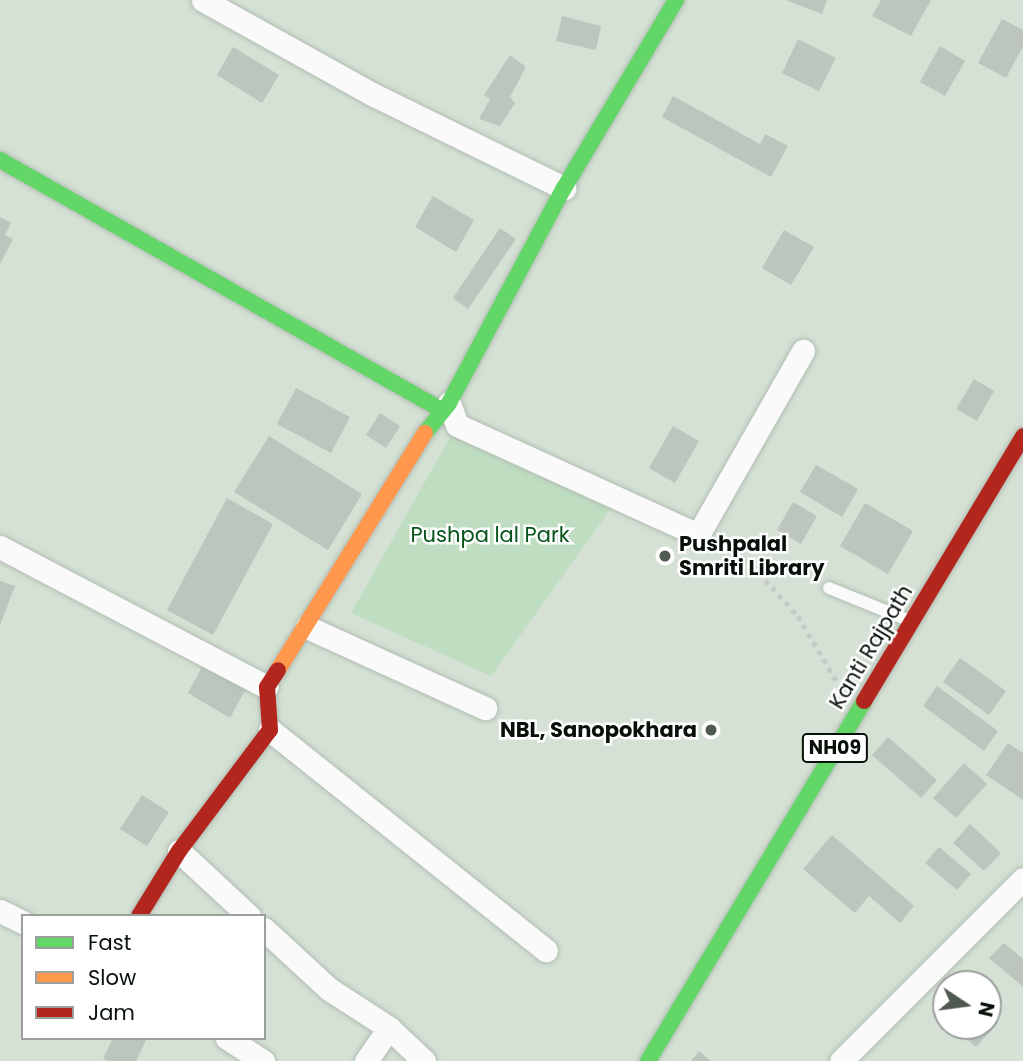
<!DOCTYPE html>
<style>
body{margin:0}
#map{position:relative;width:1023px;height:1061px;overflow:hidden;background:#d4e1d4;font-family:Poppins,sans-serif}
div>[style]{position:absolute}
.green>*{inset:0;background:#bfddc0}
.building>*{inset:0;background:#bcc6bc}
.path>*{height:4.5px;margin-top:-2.25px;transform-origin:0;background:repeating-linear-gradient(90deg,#c7cbc7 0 5px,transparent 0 10px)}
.roads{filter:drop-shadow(0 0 2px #b2bcb3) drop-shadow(0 0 2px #b2bcb3)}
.lane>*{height:12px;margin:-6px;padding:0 6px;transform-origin:6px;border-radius:6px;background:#f9faf9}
.street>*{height:23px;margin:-11.5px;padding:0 11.5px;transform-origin:11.5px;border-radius:11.5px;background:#f9faf9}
.fast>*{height:16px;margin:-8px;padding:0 8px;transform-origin:8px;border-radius:8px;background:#63d668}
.slow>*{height:16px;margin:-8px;padding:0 8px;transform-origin:8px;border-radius:8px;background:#ff974d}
.jam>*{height:16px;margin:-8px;padding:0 8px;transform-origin:8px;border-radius:8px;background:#b3261e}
.dots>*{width:19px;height:19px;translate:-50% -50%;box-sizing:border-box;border:4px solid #fff;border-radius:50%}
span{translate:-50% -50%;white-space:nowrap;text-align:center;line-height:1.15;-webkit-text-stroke:5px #fff;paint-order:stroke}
.shield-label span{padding:2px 5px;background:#fff;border:2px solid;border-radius:5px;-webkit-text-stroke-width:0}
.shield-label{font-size:19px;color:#081109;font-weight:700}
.park-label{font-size:21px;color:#06541b}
.poi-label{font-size:21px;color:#081109;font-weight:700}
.left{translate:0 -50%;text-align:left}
.right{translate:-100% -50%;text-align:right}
.street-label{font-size:21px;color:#081109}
.legend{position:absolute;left:21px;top:914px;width:245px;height:126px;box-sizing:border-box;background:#fff;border:2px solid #9ca09d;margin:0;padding:9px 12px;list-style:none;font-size:21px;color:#081109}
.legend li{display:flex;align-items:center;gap:14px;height:35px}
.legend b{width:35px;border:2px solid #9ca09d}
.north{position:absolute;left:932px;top:970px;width:70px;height:70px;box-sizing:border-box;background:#fff;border:2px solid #9ca09d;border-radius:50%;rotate:103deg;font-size:19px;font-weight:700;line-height:28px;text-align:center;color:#081109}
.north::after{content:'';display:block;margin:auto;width:24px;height:32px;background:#4f5a50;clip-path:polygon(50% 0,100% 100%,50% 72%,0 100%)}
</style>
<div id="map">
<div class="green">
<div style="clip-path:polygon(457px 425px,614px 504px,491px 676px,351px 613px)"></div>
</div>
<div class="building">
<div style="clip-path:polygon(786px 0,827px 0,822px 14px)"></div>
<div style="clip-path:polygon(881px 0,931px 0,911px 36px,872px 16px)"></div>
<div style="clip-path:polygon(562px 16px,601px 26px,596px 50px,556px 41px)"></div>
<div style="clip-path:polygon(1002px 19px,1023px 30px,1023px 46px,1006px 78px,978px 63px)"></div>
<div style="clip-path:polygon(798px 39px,836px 58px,819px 91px,782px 73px)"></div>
<div style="clip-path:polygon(940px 46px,965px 61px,945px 96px,920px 82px)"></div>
<div style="clip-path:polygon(233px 47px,279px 75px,262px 103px,217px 75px)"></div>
<div style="clip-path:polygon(510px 55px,526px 67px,510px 97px,515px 103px,500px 126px,479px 119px,490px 99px,484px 95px)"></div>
<div style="clip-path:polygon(673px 96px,760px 144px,765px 134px,788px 146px,771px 177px,662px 117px)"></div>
<div style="clip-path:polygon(433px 196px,474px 220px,456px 252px,415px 227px)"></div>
<div style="clip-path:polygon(0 217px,11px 223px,5px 235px,13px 239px,0 264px)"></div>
<div style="clip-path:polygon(500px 228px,516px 239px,468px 309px,453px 298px)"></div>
<div style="clip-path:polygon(784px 230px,814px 247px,791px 285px,762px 268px)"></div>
<div style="clip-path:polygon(974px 379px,994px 391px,977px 421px,956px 409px)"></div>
<div style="clip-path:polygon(296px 388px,350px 417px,331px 453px,277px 424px)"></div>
<div style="clip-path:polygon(380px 413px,400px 426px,386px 448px,366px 435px)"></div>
<div style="clip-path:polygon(673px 426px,699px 441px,675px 483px,649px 468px)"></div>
<div style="clip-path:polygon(269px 436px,362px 494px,328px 550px,234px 492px)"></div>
<div style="clip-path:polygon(816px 465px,858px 489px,842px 517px,800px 492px)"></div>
<div style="clip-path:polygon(227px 498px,273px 524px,213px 635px,167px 610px)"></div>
<div style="clip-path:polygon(793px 502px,817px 516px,801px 544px,777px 530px)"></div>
<div style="clip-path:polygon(865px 503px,913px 531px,888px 574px,840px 546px)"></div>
<div style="clip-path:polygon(0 581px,15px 586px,0 625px)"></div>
<div style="clip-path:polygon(960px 658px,1006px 691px,989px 715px,943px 682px)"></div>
<div style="clip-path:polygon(205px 661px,248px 685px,230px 718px,188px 693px)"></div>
<div style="clip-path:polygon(937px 686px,998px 731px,984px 751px,923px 706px)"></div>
<div style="clip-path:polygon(888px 737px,937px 780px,921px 798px,872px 755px)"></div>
<div style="clip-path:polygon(1008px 743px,1023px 753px,1023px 800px,986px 775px)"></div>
<div style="clip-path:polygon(964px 763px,987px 784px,956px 818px,933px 798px)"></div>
<div style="clip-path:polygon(142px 795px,169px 812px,147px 846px,120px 829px)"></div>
<div style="clip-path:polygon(970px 824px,1001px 853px,984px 871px,953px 843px)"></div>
<div style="clip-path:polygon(832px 835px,914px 906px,900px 923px,869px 896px,855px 913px,803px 869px)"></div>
<div style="clip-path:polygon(939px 847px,971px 874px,957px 890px,925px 863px)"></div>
<div style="clip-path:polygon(1004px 943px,1023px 959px,1023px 987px,989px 958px)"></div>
<div style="clip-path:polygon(988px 1015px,998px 1023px,976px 1047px,952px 1026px,988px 1026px)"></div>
<div style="clip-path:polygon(113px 1038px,147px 1038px,136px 1061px,108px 1061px,103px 1059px)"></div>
<div style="clip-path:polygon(699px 1051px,711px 1061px,691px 1061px)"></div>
</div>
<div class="path">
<div style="left:716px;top:545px;width:41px;rotate:29.1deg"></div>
<div style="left:752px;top:565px;width:69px;rotate:48deg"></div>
<div style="left:798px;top:616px;width:80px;rotate:59.3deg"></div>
</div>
<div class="roads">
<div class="lane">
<div style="left:829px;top:588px;width:85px;rotate:22.1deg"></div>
</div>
<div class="street">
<div style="left:203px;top:0;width:196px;rotate:29.1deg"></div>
<div style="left:374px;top:95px;width:212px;rotate:26.1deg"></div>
<div style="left:449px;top:403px;width:23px;rotate:70deg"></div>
<div style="left:457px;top:425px;width:265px;rotate:24.5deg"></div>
<div style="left:698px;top:535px;width:212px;rotate:-60.3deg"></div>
<div style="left:0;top:547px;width:301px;rotate:27.7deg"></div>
<div style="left:307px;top:627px;width:196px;rotate:24.5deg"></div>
<div style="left:270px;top:730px;width:353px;rotate:38.6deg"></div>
<div style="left:179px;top:851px;width:96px;rotate:42.9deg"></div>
<div style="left:0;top:911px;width:25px;rotate:26deg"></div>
<div style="left:264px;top:929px;width:88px;rotate:42.7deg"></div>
<div style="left:329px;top:989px;width:72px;rotate:33deg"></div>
<div style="left:389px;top:1028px;width:48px;rotate:43.3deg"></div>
<div style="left:227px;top:1038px;width:43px;rotate:32.6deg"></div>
<div style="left:366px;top:1061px;width:40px;rotate:-55.1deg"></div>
<div style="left:841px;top:1061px;width:257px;rotate:-45deg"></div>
</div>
<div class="fast">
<div style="left:0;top:160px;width:506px;rotate:29.51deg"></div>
<div style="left:425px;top:433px;width:38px;rotate:-51deg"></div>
<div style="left:449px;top:403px;width:244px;rotate:-61.9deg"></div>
<div style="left:564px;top:188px;width:219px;rotate:-59.2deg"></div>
<div style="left:648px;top:1061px;width:420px;rotate:-59deg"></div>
</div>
<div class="slow">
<div style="left:278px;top:670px;width:279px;rotate:-58.2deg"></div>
</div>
<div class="jam">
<div style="left:864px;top:701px;width:309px;rotate:-59deg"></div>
<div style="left:139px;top:916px;width:76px;rotate:-58.4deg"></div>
<div style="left:179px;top:851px;width:151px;rotate:-53.1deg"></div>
<div style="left:270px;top:730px;width:43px;rotate:-94deg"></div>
<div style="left:267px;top:687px;width:20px;rotate:-57deg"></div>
</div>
</div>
<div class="dots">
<div style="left:665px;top:556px;background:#4f5a50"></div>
<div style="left:711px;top:730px;background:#4f5a50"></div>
</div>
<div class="shield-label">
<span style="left:835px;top:748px">NH09</span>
</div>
<div class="park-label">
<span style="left:490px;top:535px">Pushpa lal Park</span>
</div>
<div class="poi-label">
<span class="left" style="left:679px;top:556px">Pushpalal<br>Smriti Library</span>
<span class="right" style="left:697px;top:730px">NBL, Sanopokhara</span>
</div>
<div class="street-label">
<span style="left:871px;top:647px;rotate:-59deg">Kanti Rajpath</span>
</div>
<ul class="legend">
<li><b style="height:9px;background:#63d668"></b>Fast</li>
<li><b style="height:9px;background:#ff974d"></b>Slow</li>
<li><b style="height:9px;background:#b3261e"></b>Jam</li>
</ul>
<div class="north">N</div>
</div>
